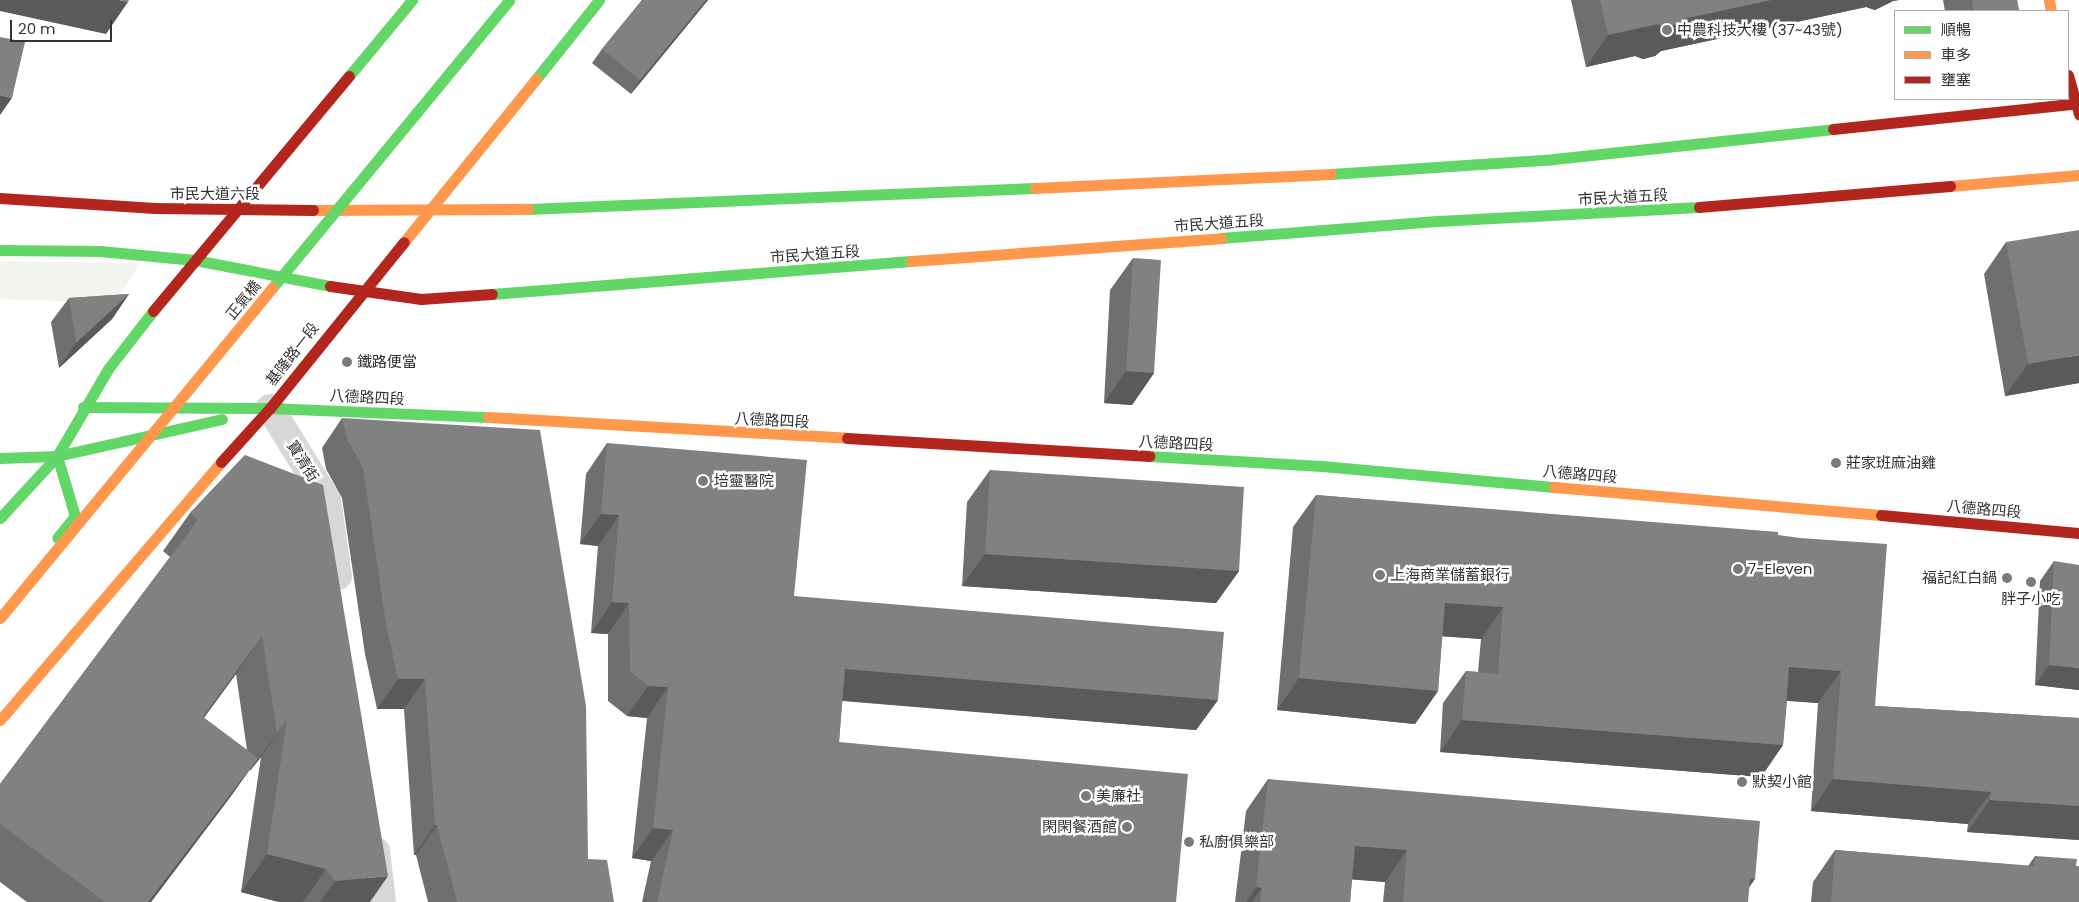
<!DOCTYPE html>
<meta charset="utf-8">
<style>
body{margin:0}
#map{position:relative;width:2079px;height:902px;overflow:hidden;background:#fff;font-family:Poppins,"Noto Sans TC",sans-serif}
div>[style]{position:absolute}
.green>*{inset:0;background:#f1f5ed}
.street>*{height:28px;margin:-14px;padding:0 14px;transform-origin:14px;border-radius:14px;background:#d7d7d7}
.fast>*{height:11px;margin:-5.5px;padding:0 5.5px;transform-origin:5.5px;border-radius:5.5px;background:#63d668}
.slow>*{height:11px;margin:-5.5px;padding:0 5.5px;transform-origin:5.5px;border-radius:5.5px;background:#ff974d}
.jam>*{height:11px;margin:-5.5px;padding:0 5.5px;transform-origin:5.5px;border-radius:5.5px;background:#b3261e}
.fast-bridge>*{height:11px;margin:-5.5px;padding:0 5.5px;transform-origin:5.5px;border-radius:5.5px;background:#63d668}
.slow-bridge>*{height:11px;margin:-5.5px;padding:0 5.5px;transform-origin:5.5px;border-radius:5.5px;background:#ff974d}
.wall>*{inset:0;background:#6f6f6f}
.shaded-wall>*{inset:0;background:#5a5a5a}
.building>*{inset:0;background:#818181}
.dots>*{width:14px;height:14px;translate:-50% -50%;box-sizing:border-box;border:2px solid #fff;border-radius:50%}
span{translate:-50% -50%;white-space:nowrap;text-align:center;line-height:1.15;-webkit-text-stroke:5px #fff;paint-order:stroke}
.poi-label{font-size:15px;color:#333}
.left{translate:0 -50%;text-align:left}
.right{translate:-100% -50%;text-align:right}
.street-label{font-size:15px;color:#333}
.legend{position:absolute;left:1894px;top:10px;width:175px;height:90px;box-sizing:border-box;background:#fff;border:1px solid #adadad;margin:0;padding:6px 9px;list-style:none;font-size:15px;color:#333}
.legend li{display:flex;align-items:center;gap:10px;height:25px}
.legend b{width:25px;border:1px solid #adadad}
.scale{position:absolute;left:10px;top:20px;width:102px;height:22px;box-sizing:border-box;border:2px solid #333;border-top:0;padding-left:6px;font-size:15px;line-height:18px;white-space:nowrap;color:#333;-webkit-text-stroke:4px #fff;paint-order:stroke}
</style>
<div id="map">
<div class="green">
<div style="clip-path:polygon(0 261px,140px 263px,115px 303px,0 299px)"></div>
</div>
<div class="street">
<div style="left:270px;top:408px;width:108px;rotate:58.2deg"></div>
<div style="left:327px;top:500px;width:77px;rotate:81.8deg"></div>
<div style="left:376px;top:851px;width:51px;rotate:83.3deg"></div>
</div>
<div class="fast">
<div style="left:349px;top:76px;width:99px;rotate:-50.3deg"></div>
<div style="left:536px;top:79px;width:101px;rotate:-51.4deg"></div>
<div style="left:1331px;top:174px;width:224px;rotate:-3.8deg"></div>
<div style="left:1554px;top:159px;width:281px;rotate:-6.1deg"></div>
<div style="left:528px;top:209px;width:507px;rotate:-2.37deg"></div>
<div style="left:1221px;top:238px;width:219px;rotate:-4.5deg"></div>
<div style="left:1439px;top:221px;width:260px;rotate:-3.1deg"></div>
<div style="left:0;top:250px;width:100px;rotate:0.6deg"></div>
<div style="left:100px;top:251px;width:95px;rotate:5.4deg"></div>
<div style="left:195px;top:260px;width:137px;rotate:10.9deg"></div>
<div style="left:492px;top:294px;width:420px;rotate:-4.5deg"></div>
<div style="left:83px;top:407px;width:187px;rotate:0.3deg"></div>
<div style="left:270px;top:408px;width:218px;rotate:2.4deg"></div>
<div style="left:57px;top:456px;width:63px;rotate:73.3deg"></div>
<div style="left:75px;top:516px;width:28px;rotate:129deg"></div>
<div style="left:1149px;top:456px;width:173px;rotate:3.3deg"></div>
<div style="left:1322px;top:466px;width:233px;rotate:5.2deg"></div>
<div style="left:0;top:458px;width:57px;rotate:-2deg"></div>
<div style="left:57px;top:456px;width:169px;rotate:-12.6deg"></div>
<div style="left:0;top:518px;width:84px;rotate:-47.4deg"></div>
<div style="left:57px;top:456px;width:101px;rotate:-59.6deg"></div>
<div style="left:108px;top:369px;width:73px;rotate:-52.2deg"></div>
</div>
<div class="slow">
<div style="left:2049px;top:0;width:11px;rotate:80deg"></div>
<div style="left:1950px;top:186px;width:129px;rotate:-4.9deg"></div>
<div style="left:1035px;top:188px;width:296px;rotate:-2.7deg"></div>
<div style="left:313px;top:210px;width:215px;rotate:-0.3deg"></div>
<div style="left:404px;top:242px;width:210px;rotate:-51deg"></div>
<div style="left:911px;top:261px;width:311px;rotate:-4.2deg"></div>
<div style="left:488px;top:417px;width:360px;rotate:3.3deg"></div>
<div style="left:1554px;top:487px;width:328px;rotate:4.9deg"></div>
<div style="left:0;top:720px;width:340px;rotate:-49.4deg"></div>
</div>
<div class="jam">
<div style="left:2068px;top:75px;width:41px;rotate:74.2deg"></div>
<div style="left:1833px;top:129px;width:247px;rotate:-6deg"></div>
<div style="left:0;top:198px;width:155px;rotate:3.7deg"></div>
<div style="left:155px;top:208px;width:158px;rotate:0.7deg"></div>
<div style="left:1699px;top:207px;width:252px;rotate:-4.8deg"></div>
<div style="left:330px;top:286px;width:92px;rotate:8.1deg"></div>
<div style="left:421px;top:299px;width:71px;rotate:-4deg"></div>
<div style="left:153px;top:311px;width:306px;rotate:-50.2deg"></div>
<div style="left:847px;top:438px;width:303px;rotate:3.4deg"></div>
<div style="left:221px;top:462px;width:73px;rotate:-47.8deg"></div>
<div style="left:270px;top:408px;width:213px;rotate:-51.1deg"></div>
<div style="left:1881px;top:515px;width:199px;rotate:5.2deg"></div>
</div>
<div class="fast-bridge">
<div style="left:272px;top:288px;width:373px;rotate:-50.5deg"></div>
</div>
<div class="slow-bridge">
<div style="left:0;top:618px;width:428px;rotate:-50.5deg"></div>
</div>
<div class="wall">
<div style="clip-path:polygon(642px 0,708px 0,631px 94px,592px 63px,602px 49px)"></div>
<div style="clip-path:polygon(1571px 0,1899px 0,1893px 1px,1875px 10px,1866px 7px,1661px 51px,1655px 56px,1643px 59px,1635px 56px,1586px 67px)"></div>
<div style="clip-path:polygon(1943px 0,2017px 0,2019px 11px,1945px 11px)"></div>
<div style="clip-path:polygon(2006px 242px,2079px 383px,2005px 396px,1984px 274px)"></div>
<div style="clip-path:polygon(1133px 258px,1154px 373px,1132px 405px,1104px 403px,1110px 290px)"></div>
<div style="clip-path:polygon(129px 294px,112px 319px,59px 368px,51px 322px,69px 298px)"></div>
<div style="clip-path:polygon(342px 418px,588px 859px,614px 902px,428px 902px,416px 855px,414px 855px,404px 709px,377px 709px,365px 654px,342px 498px,326px 469px,322px 448px)"></div>
<div style="clip-path:polygon(607px 443px,794px 596px,1218px 700px,1196px 730px,842px 701px,839px 742px,1176px 902px,642px 902px,651px 861px,632px 858px,647px 718px,627px 716px,608px 701px,608px 634px,591px 633px,598px 546px,580px 544px,586px 474px)"></div>
<div style="clip-path:polygon(evenodd,245px 455px,370px 902px,279px 902px,241px 892px,261px 757px,250px 771px,250px 769px,231px 796px,151px 902px,27px 902px,0 882px,0 784px,170px 557px,163px 551px,190px 513px,245px 455px,236px 674px,247px 750px,204px 718px,236px 674px)"></div>
<div style="clip-path:polygon(990px 470px,1239px 571px,1216px 603px,962px 586px,967px 502px)"></div>
<div style="clip-path:polygon(1316px 495px,1778px 535px,1875px 706px,2079px 718px,2079px 840px,1967px 832px,1968px 824px,1811px 811px,1818px 703px,1787px 701px,1783px 745px,1761px 777px,1440px 752px,1443px 703px,1466px 671px,1478px 672px,1481px 639px,1442px 636px,1438px 691px,1415px 724px,1277px 710px,1293px 527px)"></div>
<div style="clip-path:polygon(2054px 561px,2079px 690px,2035px 685px,2040px 581px)"></div>
<div style="clip-path:polygon(1268px 779px,1748px 902px,1383px 902px,1385px 882px,1352px 879px,1350px 902px,1235px 902px,1246px 811px)"></div>
<div style="clip-path:polygon(1835px 850px,2028px 866px,2035px 856px,2076px 866px,2079px 902px,1811px 902px,1813px 882px)"></div>
</div>
<div class="shaded-wall">
<div style="clip-path:polygon(0 0,119px 0,128px 2px,106px 34px,0 11px)"></div>
<div style="clip-path:polygon(706px 0,708px 0,631px 94px,640px 80px)"></div>
<div style="clip-path:polygon(1771px 0,1899px 0,1893px 1px,1875px 10px,1866px 7px,1661px 51px,1655px 56px,1643px 59px,1635px 56px,1586px 67px,1608px 35px)"></div>
<div style="clip-path:polygon(0 95px,12px 98px,0 115px)"></div>
<div style="clip-path:polygon(129px 294px,112px 319px,59px 368px,76px 343px)"></div>
<div style="clip-path:polygon(2079px 355px,2079px 383px,2005px 396px,2028px 364px)"></div>
<div style="clip-path:polygon(1126px 371px,1154px 373px,1132px 405px,1104px 403px)"></div>
<div style="clip-path:polygon(601px 514px,619px 515px,598px 546px,580px 544px)"></div>
<div style="clip-path:polygon(985px 554px,1239px 571px,1216px 603px,962px 586px)"></div>
<div style="clip-path:polygon(612px 602px,629px 603px,608px 634px,591px 633px)"></div>
<div style="clip-path:polygon(1445px 603px,1503px 607px,1481px 639px,1423px 635px)"></div>
<div style="clip-path:polygon(262px 636px,236px 674px,176px 755px,203px 717px)"></div>
<div style="clip-path:polygon(2049px 665px,2079px 668px,2079px 690px,2035px 685px)"></div>
<div style="clip-path:polygon(1789px 667px,1841px 671px,1818px 703px,1767px 699px)"></div>
<div style="clip-path:polygon(845px 669px,1218px 700px,1196px 730px,824px 699px)"></div>
<div style="clip-path:polygon(1299px 678px,1438px 691px,1415px 724px,1277px 710px)"></div>
<div style="clip-path:polygon(398px 679px,425px 679px,404px 709px,377px 709px)"></div>
<div style="clip-path:polygon(648px 686px,668px 687px,647px 718px,627px 716px)"></div>
<div style="clip-path:polygon(287px 719px,261px 757px,250px 771px,277px 733px)"></div>
<div style="clip-path:polygon(1462px 720px,1783px 745px,1761px 777px,1440px 752px)"></div>
<div style="clip-path:polygon(258px 758px,231px 796px,151px 902px,148px 902px)"></div>
<div style="clip-path:polygon(1833px 779px,1991px 792px,1968px 824px,1811px 811px)"></div>
<div style="clip-path:polygon(1990px 800px,2079px 806px,2079px 840px,1967px 832px)"></div>
<div style="clip-path:polygon(435px 825px,437px 825px,416px 855px,414px 855px)"></div>
<div style="clip-path:polygon(653px 828px,673px 830px,651px 861px,632px 858px)"></div>
<div style="clip-path:polygon(1355px 846px,1407px 850px,1385px 882px,1332px 878px)"></div>
<div style="clip-path:polygon(267px 854px,326px 869px,303px 902px,279px 902px,241px 892px)"></div>
<div style="clip-path:polygon(388px 876px,370px 902px,320px 902px,335px 881px)"></div>
<div style="clip-path:polygon(1750px 879px,1755px 879px,1739px 902px)"></div>
<div style="clip-path:polygon(1256px 887px,1262px 888px,1252px 902px,1246px 902px)"></div>
</div>
<div class="building">
<div style="clip-path:polygon(119px 0,129px 0,128px 2px)"></div>
<div style="clip-path:polygon(642px 0,706px 0,640px 80px,602px 49px)"></div>
<div style="clip-path:polygon(1600px 0,1771px 0,1683px 19px,1678px 24px,1665px 27px,1657px 24px,1608px 35px)"></div>
<div style="clip-path:polygon(1972px 0,2017px 0,2019px 11px,1974px 11px)"></div>
<div style="clip-path:polygon(0 37px,25px 42px,12px 98px,0 95px)"></div>
<div style="clip-path:polygon(2079px 230px,2079px 355px,2028px 364px,2006px 242px)"></div>
<div style="clip-path:polygon(1133px 258px,1161px 260px,1154px 373px,1126px 371px)"></div>
<div style="clip-path:polygon(129px 294px,76px 343px,69px 298px)"></div>
<div style="clip-path:polygon(342px 418px,540px 430px,586px 706px,588px 859px,607px 860px,614px 902px,457px 902px,437px 825px,435px 825px,425px 679px,398px 679px,386px 624px,363px 468px,347px 439px)"></div>
<div style="clip-path:polygon(607px 443px,807px 460px,794px 596px,1224px 632px,1218px 700px,845px 669px,839px 742px,1188px 774px,1176px 902px,657px 902px,673px 830px,653px 828px,668px 687px,648px 686px,630px 671px,629px 603px,612px 602px,619px 515px,601px 514px)"></div>
<div style="clip-path:polygon(245px 455px,323px 485px,388px 876px,335px 881px,326px 869px,267px 854px,287px 719px,277px 733px,262px 636px,203px 717px,258px 758px,148px 902px,105px 902px,0 824px,0 784px,198px 520px,190px 513px)"></div>
<div style="clip-path:polygon(990px 470px,1244px 487px,1239px 571px,985px 554px)"></div>
<div style="clip-path:polygon(1316px 495px,1778px 532px,1778px 535px,1800px 538px,1887px 544px,1875px 706px,2079px 718px,2079px 806px,1990px 800px,1991px 792px,1833px 779px,1841px 671px,1789px 667px,1783px 745px,1462px 720px,1466px 671px,1498px 674px,1503px 607px,1445px 603px,1438px 691px,1299px 678px)"></div>
<div style="clip-path:polygon(2054px 561px,2079px 565px,2079px 668px,2049px 665px)"></div>
<div style="clip-path:polygon(1268px 779px,1760px 821px,1755px 879px,1750px 879px,1748px 902px,1403px 902px,1407px 850px,1355px 846px,1350px 902px,1260px 902px,1262px 888px,1256px 887px)"></div>
<div style="clip-path:polygon(1835px 850px,2034px 866px,2035px 856px,2077px 859px,2076px 866px,2079px 866px,2079px 902px,1831px 902px)"></div>
</div>
<div class="dots">
<div style="left:1667px;top:30px;background:#7a7a7a"></div>
<div style="left:347px;top:362px;background:#7a7a7a"></div>
<div style="left:1836px;top:463px;background:#7a7a7a"></div>
<div style="left:703px;top:481px;background:#7a7a7a"></div>
<div style="left:1738px;top:569px;background:#7a7a7a"></div>
<div style="left:1380px;top:575px;background:#7a7a7a"></div>
<div style="left:2007px;top:578px;background:#7a7a7a"></div>
<div style="left:2031px;top:582px;background:#7a7a7a"></div>
<div style="left:1742px;top:782px;background:#7a7a7a"></div>
<div style="left:1086px;top:796px;background:#7a7a7a"></div>
<div style="left:1127px;top:827px;background:#7a7a7a"></div>
<div style="left:1189px;top:842px;background:#7a7a7a"></div>
</div>
<div class="poi-label">
<span class="left" style="left:1677px;top:30px">中農科技大樓 (37~43號)</span>
<span class="left" style="left:357px;top:362px">鐵路便當</span>
<span class="left" style="left:1846px;top:463px">莊家班麻油雞</span>
<span class="left" style="left:714px;top:481px">培靈醫院</span>
<span class="left" style="left:1748px;top:569px">7-Eleven</span>
<span class="left" style="left:1390px;top:575px">上海商業儲蓄銀行</span>
<span class="right" style="left:1997px;top:578px">福記紅白鍋</span>
<span style="left:2031px;top:599px">胖子小吃</span>
<span class="left" style="left:1752px;top:782px">默契小館</span>
<span class="left" style="left:1096px;top:796px">美廉社</span>
<span class="right" style="left:1117px;top:827px">閑閑餐酒館</span>
<span class="left" style="left:1199px;top:842px">私廚俱樂部</span>
</div>
<div class="street-label">
<span style="left:215px;top:194px">市民大道六段</span>
<span style="left:1623px;top:197px;rotate:-3deg">市民大道五段</span>
<span style="left:1219px;top:223px;rotate:-4deg">市民大道五段</span>
<span style="left:815px;top:254px;rotate:-4deg">市民大道五段</span>
<span style="left:243px;top:300px;rotate:-51deg">正氣橋</span>
<span style="left:292px;top:354px;rotate:-52deg">基隆路一段</span>
<span style="left:367px;top:397px;rotate:3deg">八德路四段</span>
<span style="left:772px;top:420px;rotate:3deg">八德路四段</span>
<span style="left:1176px;top:443px;rotate:3deg">八德路四段</span>
<span style="left:303px;top:461px;rotate:58deg">寶清街</span>
<span style="left:1580px;top:474px;rotate:5deg">八德路四段</span>
<span style="left:1984px;top:509px;rotate:5deg">八德路四段</span>
</div>
<ul class="legend">
<li><b style="height:6px;background:#63d668"></b>順暢</li>
<li><b style="height:6px;background:#ff974d"></b>車多</li>
<li><b style="height:6px;background:#b3261e"></b>壅塞</li>
</ul>
<div class="scale">20 m</div>
</div>
